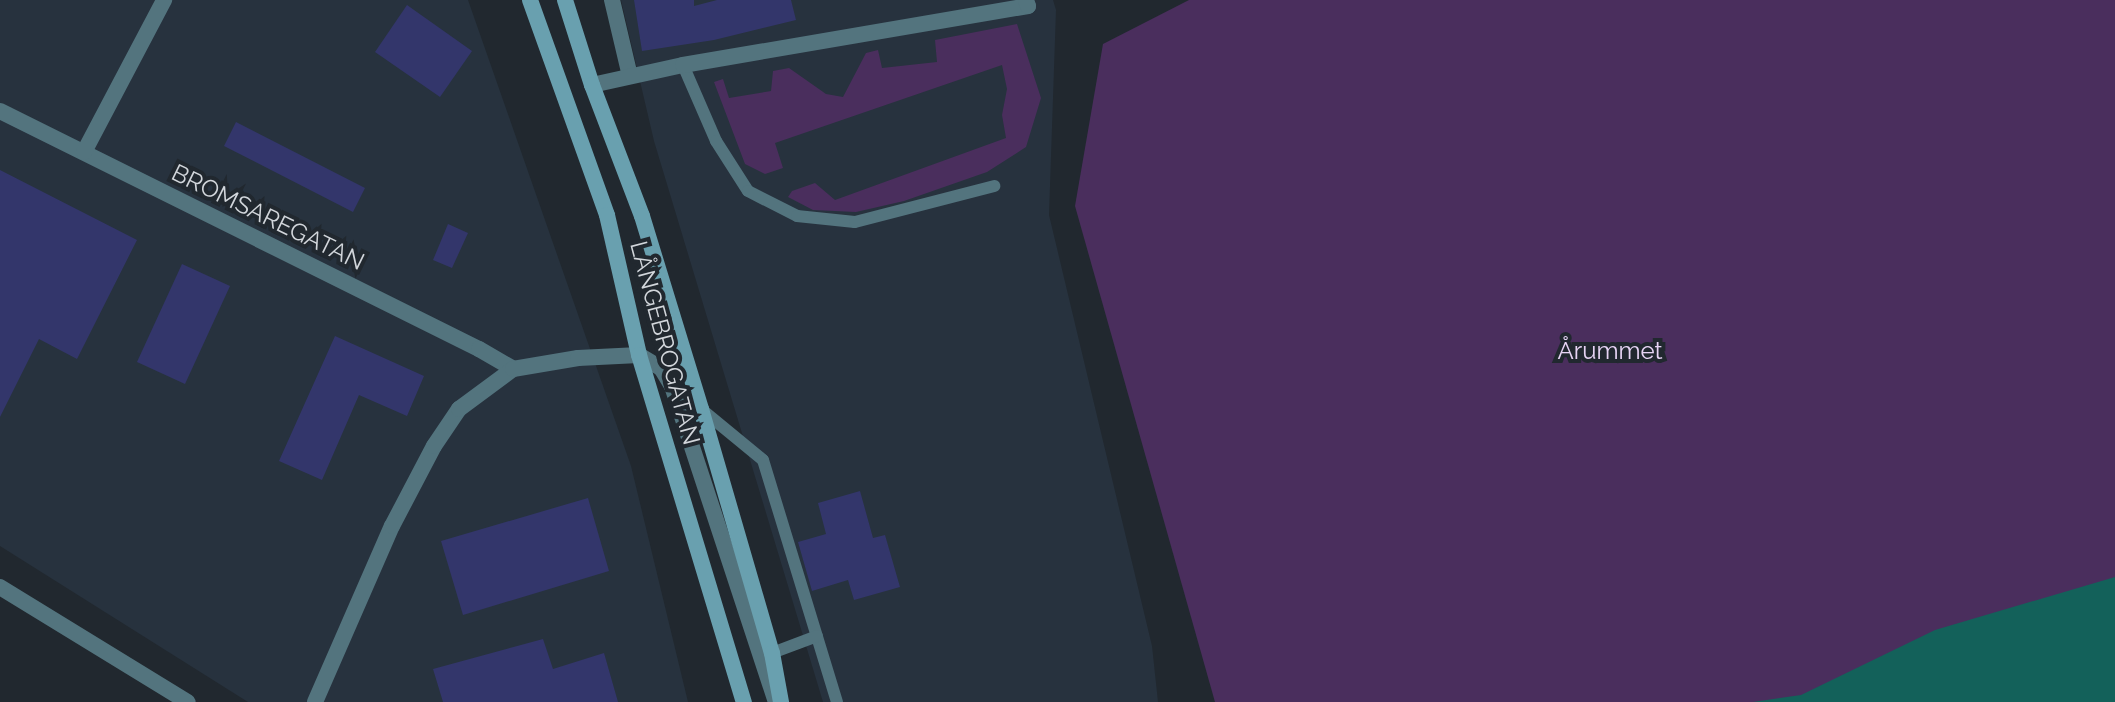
<!DOCTYPE html>
<meta charset="utf-8">
<style>
body{margin:0}
#map{position:relative;width:2115px;height:702px;overflow:hidden;background:#21282f;font-family:Raleway,sans-serif}
div>[style]{position:absolute}
.built>*{inset:0;background:#27323e}
.green>*{inset:0;background:#4a2e5d}
.water>*{inset:0;background:#13615a}
.building>*{inset:0;background:#33366b}
.service>*{height:12px;margin:-6px;padding:0 6px;transform-origin:6px;border-radius:6px;background:#53747e}
.minor>*{height:16px;margin:-8px;padding:0 8px;transform-origin:8px;border-radius:8px;background:#53747e}
.tertiary>*{height:16px;margin:-8px;padding:0 8px;transform-origin:8px;border-radius:8px;background:#53747e}
.secondary>*{height:16px;margin:-8px;padding:0 8px;transform-origin:8px;border-radius:8px;background:#69a0af}
span{translate:-50% -50%;white-space:nowrap;text-align:center;line-height:1.15;-webkit-text-stroke:8px #21282f;paint-order:stroke}
.street-label{font-size:24px;color:#d2d6db}
.park-label{font-size:24px;color:#e7d4f5}
</style>
<div id="map">
<div class="built">
<div style="clip-path:polygon(0 0,468px 0,631px 466px,688px 702px,248px 702px,0 546px)"></div>
<div style="clip-path:polygon(621px 0,1053px 0,1056px 10px,1049px 215px,1152px 646px,1158px 702px,823px 702px,654px 141px)"></div>
</div>
<div class="green">
<div style="clip-path:polygon(1189px 0,2115px 0,2115px 690px,2040px 702px,1215px 702px,1075px 206px,1103px 44px)"></div>
<div style="clip-path:polygon(1017px 24px,1041px 98px,1026px 147px,987px 172px,904px 201px,856px 212px,813px 210px,788px 197px,792px 191px,815px 183px,835px 200px,1006px 138px,1002px 115px,1007px 89px,1002px 65px,775px 143px,783px 168px,765px 174px,745px 164px,714px 82px,723px 79px,729px 98px,771px 91px,773px 71px,789px 68px,826px 94px,843px 97px,866px 53px,878px 50px,882px 68px,937px 62px,935px 40px)"></div>
</div>
<div class="water">
<div style="clip-path:polygon(2115px 577px,2115px 702px,1753px 702px,1801px 695px,1935px 630px)"></div>
</div>
<div class="building">
<div style="clip-path:polygon(634px 0,694px 0,694px 6px,717px 0,791px 0,796px 20px,714px 40px,642px 51px)"></div>
<div style="clip-path:polygon(407px 5px,472px 51px,440px 97px,375px 52px)"></div>
<div style="clip-path:polygon(236px 122px,365px 188px,353px 212px,224px 146px)"></div>
<div style="clip-path:polygon(0 170px,137px 240px,77px 359px,39px 339px,0 417px)"></div>
<div style="clip-path:polygon(448px 224px,468px 233px,452px 268px,433px 260px)"></div>
<div style="clip-path:polygon(182px 264px,230px 286px,185px 384px,137px 362px)"></div>
<div style="clip-path:polygon(335px 336px,424px 376px,407px 416px,359px 395px,322px 480px,279px 461px)"></div>
<div style="clip-path:polygon(860px 491px,873px 538px,885px 535px,900px 587px,854px 600px,848px 580px,812px 591px,798px 542px,826px 534px,818px 503px)"></div>
<div style="clip-path:polygon(588px 498px,609px 571px,463px 615px,441px 541px)"></div>
<div style="clip-path:polygon(543px 639px,553px 669px,604px 653px,618px 702px,443px 702px,433px 669px)"></div>
</div>
<div class="service">
<div style="left:683px;top:65px;width:83px;rotate:66.5deg"></div>
<div style="left:716px;top:141px;width:59px;rotate:57.4deg"></div>
<div style="left:748px;top:191px;width:55px;rotate:27deg"></div>
<div style="left:797px;top:216px;width:58px;rotate:5.9deg"></div>
<div style="left:855px;top:222px;width:144px;rotate:-14.5deg"></div>
<div style="left:701px;top:409px;width:80px;rotate:39.4deg"></div>
<div style="left:763px;top:460px;width:253px;rotate:73deg"></div>
<div style="left:772px;top:653px;width:48px;rotate:-20.7deg"></div>
</div>
<div class="minor">
<div style="left:612px;top:0;width:78px;rotate:76.7deg"></div>
<div style="left:592px;top:85px;width:93px;rotate:-12.4deg"></div>
<div style="left:683px;top:65px;width:350px;rotate:-9.7deg"></div>
<div style="left:1028px;top:6px;width:6px;rotate:-108deg"></div>
<div style="left:0;top:111px;width:535px;rotate:26.42deg"></div>
<div style="left:479px;top:349px;width:39px;rotate:30deg"></div>
<div style="left:84px;top:152px;width:172px;rotate:-62.2deg"></div>
<div style="left:315px;top:702px;width:192px;rotate:-66.4deg"></div>
<div style="left:392px;top:526px;width:90px;rotate:-62.3deg"></div>
<div style="left:434px;top:446px;width:45px;rotate:-56deg"></div>
<div style="left:459px;top:409px;width:67px;rotate:-36.5deg"></div>
<div style="left:513px;top:369px;width:66px;rotate:-9.6deg"></div>
<div style="left:578px;top:358px;width:61px;rotate:-2.8deg"></div>
<div style="left:639px;top:355px;width:26px;rotate:31deg"></div>
<div style="left:661px;top:368px;width:21px;rotate:59deg"></div>
<div style="left:672px;top:386px;width:333px;rotate:71.8deg"></div>
</div>
<div class="tertiary">
<div style="left:0;top:587px;width:220px;rotate:31.5deg"></div>
</div>
<div class="secondary">
<div style="left:530px;top:0;width:228px;rotate:70.3deg"></div>
<div style="left:607px;top:215px;width:144px;rotate:77.1deg"></div>
<div style="left:639px;top:355px;width:363px;rotate:73.2deg"></div>
<div style="left:565px;top:0;width:89px;rotate:72.4deg"></div>
<div style="left:592px;top:85px;width:140px;rotate:69.1deg"></div>
<div style="left:642px;top:216px;width:202px;rotate:73deg"></div>
<div style="left:701px;top:409px;width:254px;rotate:73.8deg"></div>
<div style="left:772px;top:653px;width:50px;rotate:79.6deg"></div>
</div>
<div class="street-label">
<span style="left:268px;top:217px;rotate:26deg">BROMSAREGATAN</span>
<span style="left:665px;top:343px;rotate:75deg">LÅNGEBROGATAN</span>
</div>
<div class="park-label">
<span style="left:1610px;top:351px">Årummet</span>
</div>
</div>
